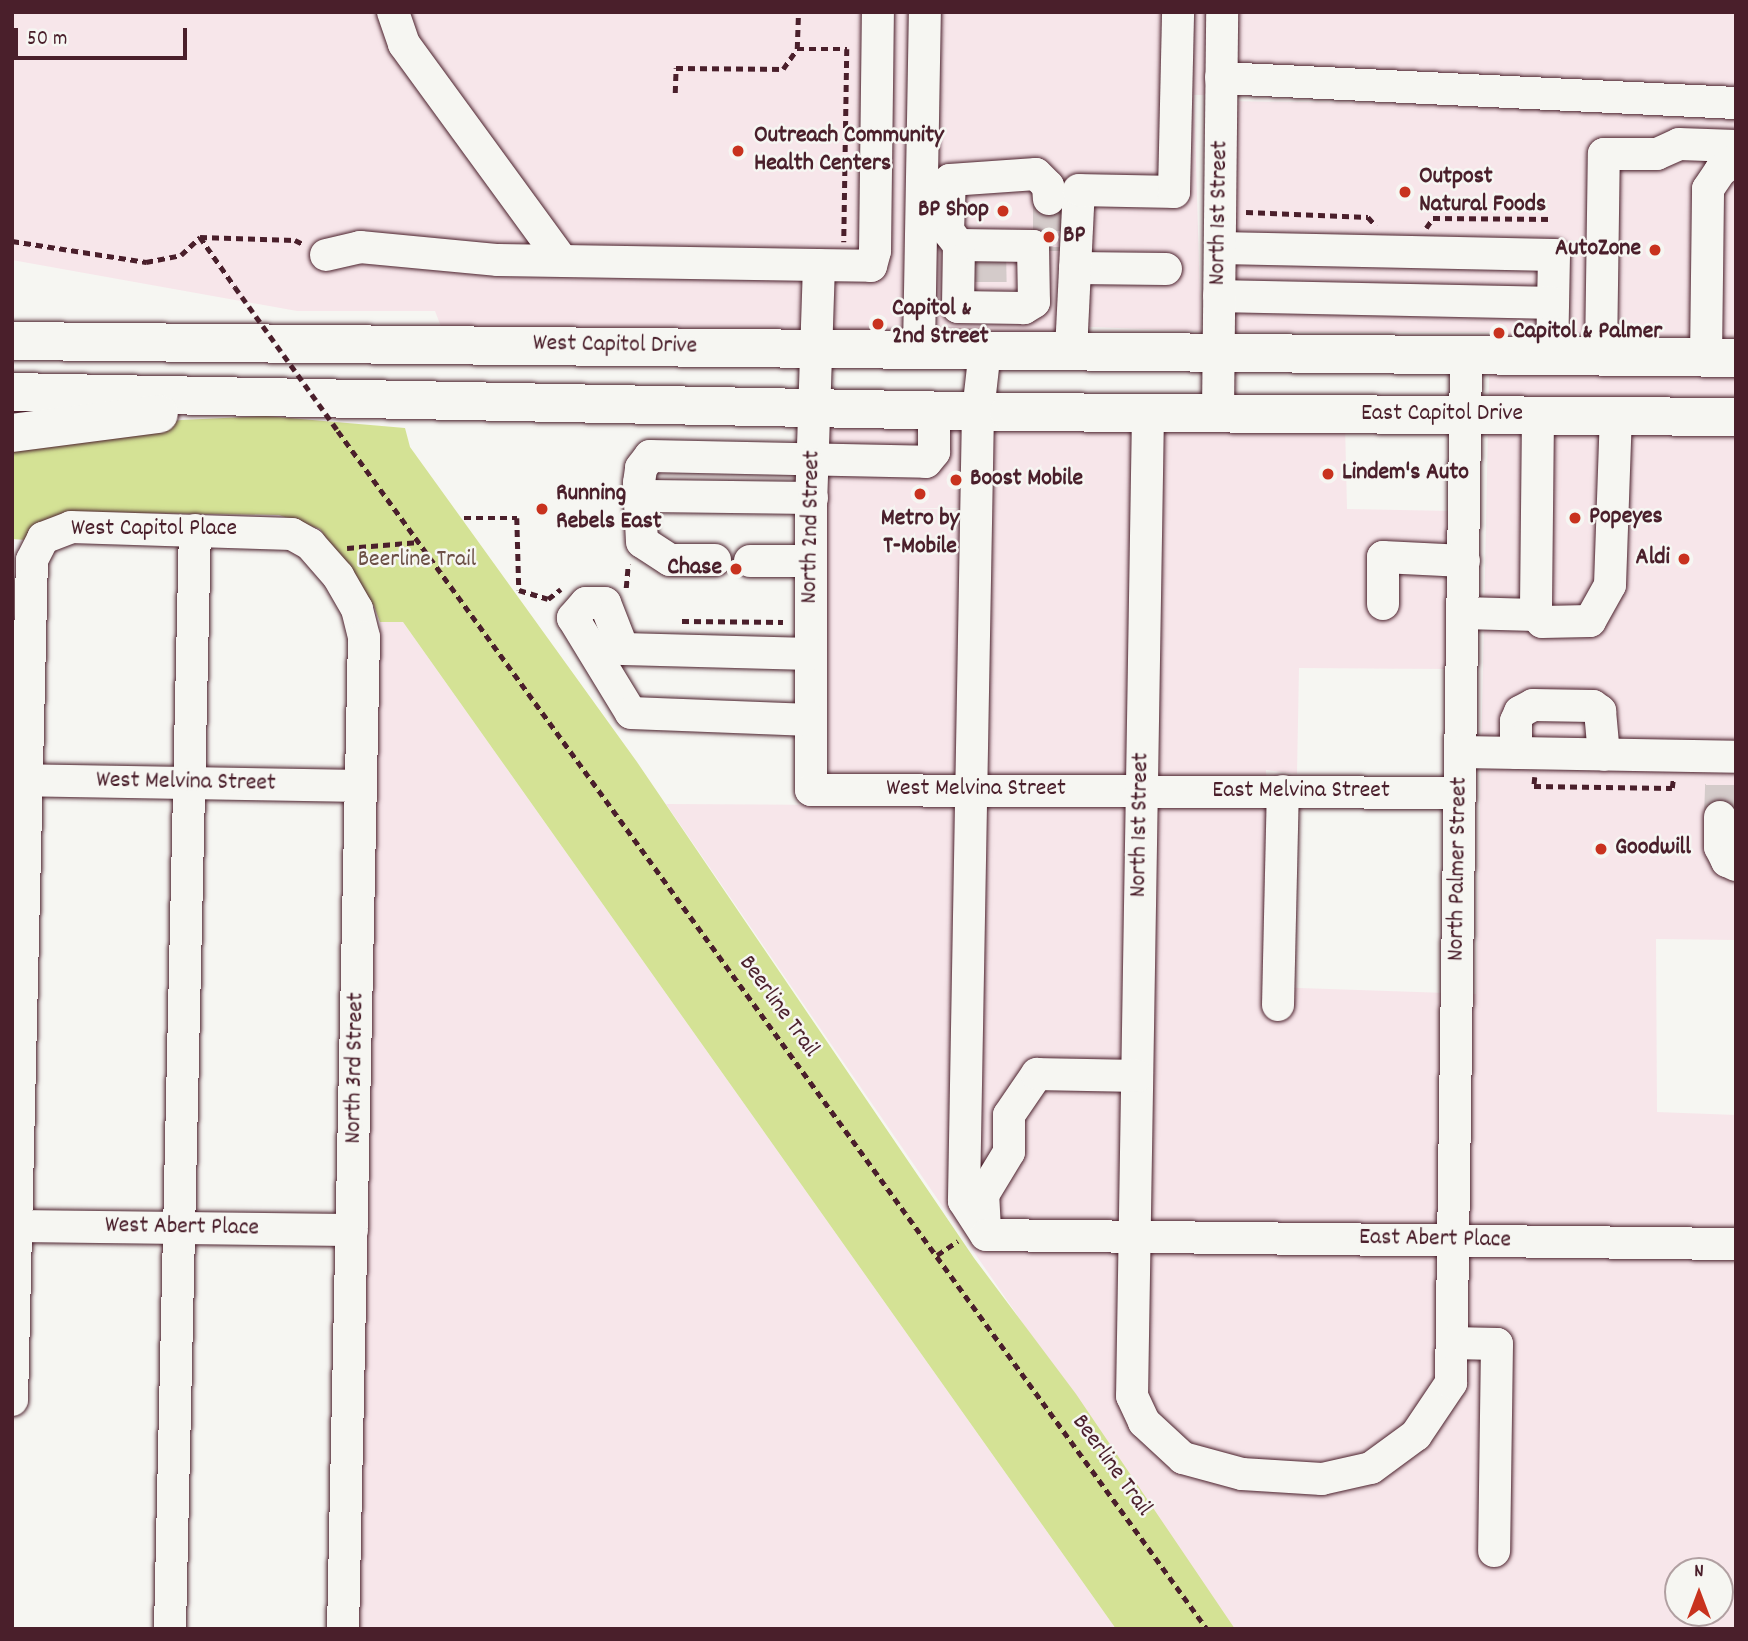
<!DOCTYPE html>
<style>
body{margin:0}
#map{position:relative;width:1748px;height:1641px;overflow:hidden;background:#f6f6f2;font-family:Dekko,sans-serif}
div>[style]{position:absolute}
.built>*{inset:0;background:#f7e6ea}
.green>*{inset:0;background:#d4e295}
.minor-tunnel>*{height:32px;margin-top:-16px;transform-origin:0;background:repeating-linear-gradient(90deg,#d4cbca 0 32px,transparent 0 48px)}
.path>*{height:4.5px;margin-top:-2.25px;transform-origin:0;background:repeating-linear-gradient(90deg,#4a1f2b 0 7px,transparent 0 12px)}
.roads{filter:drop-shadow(0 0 2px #4a1f2b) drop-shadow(0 0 2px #4a1f2b)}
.minor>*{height:32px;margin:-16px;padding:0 16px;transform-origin:16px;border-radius:16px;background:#f6f6f2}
.major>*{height:38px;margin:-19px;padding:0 19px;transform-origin:19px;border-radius:19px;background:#f6f6f2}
.path-bridge>*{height:4.5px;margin-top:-2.25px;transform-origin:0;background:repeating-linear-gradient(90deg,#4a1f2b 0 7px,transparent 0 12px)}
.dots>*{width:19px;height:19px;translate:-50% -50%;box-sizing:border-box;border:4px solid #f6f6f2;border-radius:50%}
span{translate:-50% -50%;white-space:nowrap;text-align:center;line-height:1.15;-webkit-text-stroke:5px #f6f6f2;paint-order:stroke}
.poi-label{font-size:24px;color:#4a1f2b;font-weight:700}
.left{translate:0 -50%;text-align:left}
.right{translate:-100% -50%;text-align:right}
.street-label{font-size:24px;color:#4a1f2b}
.park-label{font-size:24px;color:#6c5046}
.frame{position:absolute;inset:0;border:14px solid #4a1f2b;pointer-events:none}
.north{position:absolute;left:1664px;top:1557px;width:70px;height:70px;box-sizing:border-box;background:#f6f6f2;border:2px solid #b1a0a2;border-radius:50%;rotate:0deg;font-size:19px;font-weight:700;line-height:28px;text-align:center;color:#4a1f2b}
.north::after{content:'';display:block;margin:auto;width:24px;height:32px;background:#c8321e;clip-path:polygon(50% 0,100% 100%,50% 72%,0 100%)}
.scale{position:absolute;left:14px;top:28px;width:173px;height:32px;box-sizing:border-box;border:4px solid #4a1f2b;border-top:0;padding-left:9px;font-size:21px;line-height:24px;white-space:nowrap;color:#4a1f2b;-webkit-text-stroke:5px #f6f6f2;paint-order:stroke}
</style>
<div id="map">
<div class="built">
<div style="clip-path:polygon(12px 12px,1736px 12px,1736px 96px,1194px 95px,1201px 331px,1062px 326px,1061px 351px,448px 345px,435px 311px,297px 311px,12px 260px)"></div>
<div style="clip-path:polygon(evenodd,1228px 101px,1574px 106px,1736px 101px,1736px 940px,1656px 939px,1657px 1112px,1736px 1115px,1736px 1629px,1233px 1629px,666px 804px,829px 805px,826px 506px,814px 407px,978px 411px,976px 508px,900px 508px,981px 510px,983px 424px,1345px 423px,1347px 509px,1453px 511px,1447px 669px,1299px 668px,1297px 774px,1266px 770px,1269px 987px,1476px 994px,1490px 332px,1227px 332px,1228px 101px,1678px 1571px,1720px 1571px,1720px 1613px,1678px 1613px,1678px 1571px)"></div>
<div style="clip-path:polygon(380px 622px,403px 622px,1116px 1629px,355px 1629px)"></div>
</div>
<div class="green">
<div style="clip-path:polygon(266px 416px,405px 428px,410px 447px,637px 762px,974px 1258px,1076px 1394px,1235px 1629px,1116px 1629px,403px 622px,380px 622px,374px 606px,320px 529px,279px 515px,80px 512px,45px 521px,26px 540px,12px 539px,12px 443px,181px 420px)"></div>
</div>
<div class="minor-tunnel">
<div style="left:1049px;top:199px;width:52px;rotate:90deg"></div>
<div style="left:990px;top:250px;width:51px;rotate:88.9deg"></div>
<div style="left:1720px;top:817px;width:35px;rotate:-88deg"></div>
</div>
<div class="path">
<div style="left:797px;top:49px;width:37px;rotate:-88deg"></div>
<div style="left:675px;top:93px;width:25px;rotate:-88deg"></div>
<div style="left:676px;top:68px;width:107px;rotate:0.5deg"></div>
<div style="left:783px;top:69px;width:24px;rotate:-55deg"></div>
<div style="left:797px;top:49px;width:50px"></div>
<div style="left:847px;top:49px;width:193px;rotate:90.9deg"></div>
<div style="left:1246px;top:212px;width:122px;rotate:2.3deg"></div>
<div style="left:1368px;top:217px;width:12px;rotate:48deg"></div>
<div style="left:1426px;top:228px;width:12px;rotate:-55deg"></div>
<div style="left:1433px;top:218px;width:118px;rotate:0.5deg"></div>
<div style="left:200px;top:237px;width:95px;rotate:1.8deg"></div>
<div style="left:295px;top:240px;width:9px;rotate:27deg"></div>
<div style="left:200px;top:237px;width:61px;rotate:55deg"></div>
<div style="left:12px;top:241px;width:136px;rotate:8.9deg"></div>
<div style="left:146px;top:262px;width:36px;rotate:-11deg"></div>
<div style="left:181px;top:255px;width:26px;rotate:-43deg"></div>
<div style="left:338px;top:431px;width:1480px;rotate:54.04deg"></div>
<div style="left:464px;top:518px;width:53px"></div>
<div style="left:517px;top:518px;width:72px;rotate:88.4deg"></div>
<div style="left:519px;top:590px;width:30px;rotate:17deg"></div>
<div style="left:548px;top:599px;width:16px;rotate:-38deg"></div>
<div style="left:347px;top:548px;width:72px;rotate:-4.8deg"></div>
<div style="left:626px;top:588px;width:24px;rotate:-85deg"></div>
<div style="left:682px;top:621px;width:101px;rotate:0.6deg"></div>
<div style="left:1535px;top:777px;width:9px;rotate:96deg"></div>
<div style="left:1534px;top:786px;width:138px;rotate:0.8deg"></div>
<div style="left:1672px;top:788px;width:8px;rotate:-83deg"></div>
<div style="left:937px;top:1255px;width:25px;rotate:-34deg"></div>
</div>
<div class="roads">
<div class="minor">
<div style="left:393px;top:12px;width:34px;rotate:71deg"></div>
<div style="left:404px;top:44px;width:268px;rotate:53.9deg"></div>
<div style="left:1221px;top:78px;width:516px;rotate:2.78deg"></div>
<div style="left:959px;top:245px;width:74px;rotate:0.8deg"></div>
<div style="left:1033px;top:246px;width:56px;rotate:89deg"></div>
<div style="left:1034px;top:302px;width:12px;rotate:149deg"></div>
<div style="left:1024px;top:308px;width:66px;rotate:-179.1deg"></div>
<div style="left:958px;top:307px;width:62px;rotate:-89.1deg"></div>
<div style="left:959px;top:245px;width:18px;rotate:-128deg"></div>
<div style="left:948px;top:231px;width:51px;rotate:-87.8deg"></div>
<div style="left:950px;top:180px;width:86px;rotate:-4deg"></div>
<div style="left:1036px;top:174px;width:17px;rotate:45deg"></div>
<div style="left:1048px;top:186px;width:13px;rotate:86deg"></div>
<div style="left:1220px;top:248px;width:334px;rotate:1.2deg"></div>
<div style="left:1554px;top:255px;width:101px;rotate:91.1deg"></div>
<div style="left:326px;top:255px;width:35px;rotate:-13deg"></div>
<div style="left:360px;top:247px;width:139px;rotate:5.4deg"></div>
<div style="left:498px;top:260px;width:373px;rotate:0.9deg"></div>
<div style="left:871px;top:266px;width:16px;rotate:-75deg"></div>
<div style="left:875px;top:251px;width:239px;rotate:-89.3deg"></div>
<div style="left:819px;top:265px;width:241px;rotate:91.9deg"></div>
<div style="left:811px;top:506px;width:284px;rotate:90deg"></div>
<div style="left:811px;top:790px;width:649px;rotate:0.26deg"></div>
<div style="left:1075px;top:268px;width:91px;rotate:0.6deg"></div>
<div style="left:1219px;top:296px;width:334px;rotate:1.2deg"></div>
<div style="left:919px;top:349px;width:337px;rotate:-89deg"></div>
<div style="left:985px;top:350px;width:61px;rotate:96.5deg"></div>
<div style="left:978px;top:411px;width:790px;rotate:91.02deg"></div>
<div style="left:964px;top:1201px;width:40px;rotate:57.1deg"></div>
<div style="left:1071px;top:351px;width:161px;rotate:-87.2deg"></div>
<div style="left:1079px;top:190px;width:95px;rotate:1.2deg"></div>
<div style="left:1174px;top:192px;width:180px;rotate:-88.7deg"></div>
<div style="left:1601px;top:357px;width:203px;rotate:-89.2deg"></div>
<div style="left:1604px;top:154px;width:53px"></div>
<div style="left:1657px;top:154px;width:24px;rotate:-24deg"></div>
<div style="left:1679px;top:144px;width:57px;rotate:2deg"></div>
<div style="left:1706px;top:358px;width:169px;rotate:-89.3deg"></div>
<div style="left:1708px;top:189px;width:22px;rotate:-56deg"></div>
<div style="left:1720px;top:171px;width:19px;rotate:-35deg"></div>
<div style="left:1148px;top:413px;width:983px;rotate:90.93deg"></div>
<div style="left:1132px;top:1396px;width:29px;rotate:65deg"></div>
<div style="left:1144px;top:1422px;width:53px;rotate:42.7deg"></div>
<div style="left:1183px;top:1458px;width:61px;rotate:15.2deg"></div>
<div style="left:1242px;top:1474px;width:80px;rotate:3.6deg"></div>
<div style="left:1322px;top:1479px;width:50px;rotate:-12.7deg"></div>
<div style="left:1371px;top:1468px;width:56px;rotate:-36.3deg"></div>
<div style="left:1416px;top:1435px;width:63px;rotate:-56.1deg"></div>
<div style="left:1451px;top:1383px;width:1028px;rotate:-89.16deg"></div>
<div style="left:1218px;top:413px;width:401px;rotate:-89.4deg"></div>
<div style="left:1538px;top:416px;width:199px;rotate:90.6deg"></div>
<div style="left:1536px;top:615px;width:9px;rotate:49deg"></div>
<div style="left:1542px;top:622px;width:48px;rotate:-1.2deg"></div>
<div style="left:1590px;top:621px;width:41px;rotate:-60.9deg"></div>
<div style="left:1610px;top:585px;width:169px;rotate:-88deg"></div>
<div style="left:643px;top:500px;width:7px;rotate:-34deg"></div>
<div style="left:649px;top:496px;width:163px;rotate:0.7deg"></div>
<div style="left:715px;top:560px;width:45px;rotate:180deg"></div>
<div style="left:670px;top:560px;width:33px;rotate:-147deg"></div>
<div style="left:642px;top:542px;width:59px;rotate:-92.9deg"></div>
<div style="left:639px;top:483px;width:15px;rotate:-82deg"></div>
<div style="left:641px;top:468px;width:15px;rotate:-53deg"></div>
<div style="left:650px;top:456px;width:276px;rotate:1.2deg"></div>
<div style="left:926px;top:462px;width:13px;rotate:-51deg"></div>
<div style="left:934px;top:452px;width:42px;rotate:-90deg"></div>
<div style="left:750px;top:561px;width:61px"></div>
<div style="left:1383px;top:604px;width:47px;rotate:-90deg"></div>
<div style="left:1383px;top:557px;width:81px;rotate:2.8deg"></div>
<div style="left:1463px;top:613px;width:73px;rotate:1.6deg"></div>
<div style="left:811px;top:654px;width:188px;rotate:-178.5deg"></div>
<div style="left:623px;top:649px;width:49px;rotate:-111.4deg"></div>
<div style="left:605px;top:603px;width:19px;rotate:180deg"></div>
<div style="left:586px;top:603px;width:20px;rotate:131deg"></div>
<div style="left:573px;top:618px;width:111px;rotate:58.6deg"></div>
<div style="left:631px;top:713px;width:180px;rotate:2.2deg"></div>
<div style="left:1461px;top:752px;width:275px;rotate:1deg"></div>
<div style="left:1516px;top:753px;width:32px;rotate:-90deg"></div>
<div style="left:1516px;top:721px;width:10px;rotate:-66deg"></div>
<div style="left:1520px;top:712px;width:15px;rotate:-28deg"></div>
<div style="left:1533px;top:705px;width:60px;rotate:1deg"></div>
<div style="left:1593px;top:706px;width:9px;rotate:36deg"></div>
<div style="left:1600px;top:711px;width:44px;rotate:84.8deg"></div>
<div style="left:12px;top:780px;width:349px;rotate:1deg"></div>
<div style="left:1720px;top:817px;width:30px;rotate:90deg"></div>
<div style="left:1720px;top:847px;width:16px;rotate:63deg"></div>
<div style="left:1727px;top:861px;width:10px;rotate:24deg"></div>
<div style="left:1278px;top:1005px;width:214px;rotate:-88.7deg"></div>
<div style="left:12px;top:1226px;width:340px;rotate:0.7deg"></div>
<div style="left:985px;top:1230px;width:35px;rotate:-93deg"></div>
<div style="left:983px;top:1195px;width:50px;rotate:-58.8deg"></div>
<div style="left:1009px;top:1152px;width:37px;rotate:-90deg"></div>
<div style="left:1009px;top:1115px;width:50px;rotate:-55.7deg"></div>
<div style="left:1037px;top:1074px;width:100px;rotate:1.1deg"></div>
<div style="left:986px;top:1235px;width:750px;rotate:0.69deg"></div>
<div style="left:1452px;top:1343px;width:45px;rotate:1.3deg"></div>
<div style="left:1497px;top:1344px;width:207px;rotate:90.8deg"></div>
<div style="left:12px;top:1400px;width:840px;rotate:-88.64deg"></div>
<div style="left:32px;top:560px;width:25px;rotate:-63deg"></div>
<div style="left:43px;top:538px;width:30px;rotate:-21deg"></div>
<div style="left:71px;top:527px;width:221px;rotate:1.8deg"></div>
<div style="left:292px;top:534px;width:21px;rotate:29deg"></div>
<div style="left:310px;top:544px;width:43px;rotate:48.8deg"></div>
<div style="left:338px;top:576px;width:38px;rotate:60deg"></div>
<div style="left:357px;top:609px;width:29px;rotate:76deg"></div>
<div style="left:364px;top:637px;width:992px;rotate:91.21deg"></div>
<div style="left:170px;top:1629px;width:1099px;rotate:-88.7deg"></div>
</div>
<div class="major">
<div style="left:12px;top:341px;width:1724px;rotate:0.56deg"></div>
<div style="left:12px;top:392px;width:997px;rotate:1.15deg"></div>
<div style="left:1009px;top:412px;width:727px;rotate:0.39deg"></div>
<div style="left:12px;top:433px;width:148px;rotate:-7.4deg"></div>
</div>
</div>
<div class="path-bridge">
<div style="left:235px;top:287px;width:177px;rotate:54.4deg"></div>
</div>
<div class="dots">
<div style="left:738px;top:151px;background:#c8321e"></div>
<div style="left:1405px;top:192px;background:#c8321e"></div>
<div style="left:1003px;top:211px;background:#c8321e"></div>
<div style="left:1049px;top:237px;background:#c8321e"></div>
<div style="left:1655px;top:250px;background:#c8321e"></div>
<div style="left:878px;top:324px;background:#c8321e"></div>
<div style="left:1499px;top:333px;background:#c8321e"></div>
<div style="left:1328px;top:474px;background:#c8321e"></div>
<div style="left:956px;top:480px;background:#c8321e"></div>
<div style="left:920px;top:494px;background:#c8321e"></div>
<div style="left:542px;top:509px;background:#c8321e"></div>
<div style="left:1575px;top:518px;background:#c8321e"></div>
<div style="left:1684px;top:559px;background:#c8321e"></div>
<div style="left:736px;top:569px;background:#c8321e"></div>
<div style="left:1601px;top:849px;background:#c8321e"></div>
</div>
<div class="poi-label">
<span class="left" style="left:754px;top:151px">Outreach Community<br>Health Centers</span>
<span class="left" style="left:1419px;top:192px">Outpost<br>Natural Foods</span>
<span class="right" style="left:989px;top:211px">BP Shop</span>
<span class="left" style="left:1063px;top:237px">BP</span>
<span class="right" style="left:1641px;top:250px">AutoZone</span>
<span class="left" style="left:892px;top:324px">Capitol &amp;<br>2nd Street</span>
<span class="left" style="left:1513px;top:333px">Capitol &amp; Palmer</span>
<span class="left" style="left:1342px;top:474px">Lindem's Auto</span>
<span class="left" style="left:970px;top:480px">Boost Mobile</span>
<span class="left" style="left:556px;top:509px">Running<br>Rebels East</span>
<span class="left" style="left:1589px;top:518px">Popeyes</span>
<span style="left:920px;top:534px">Metro by<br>T-Mobile</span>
<span class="right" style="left:1670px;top:559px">Aldi</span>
<span class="right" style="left:722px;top:569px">Chase</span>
<span class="left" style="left:1615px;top:849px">Goodwill</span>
</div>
<div class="street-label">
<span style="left:1220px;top:213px;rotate:-89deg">North 1st Street</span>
<span style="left:615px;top:346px;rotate:1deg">West Capitol Drive</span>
<span style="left:1442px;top:415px">East Capitol Drive</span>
<span style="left:812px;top:527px;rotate:-89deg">North 2nd Street</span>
<span style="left:154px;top:530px">West Capitol Place</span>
<span style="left:186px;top:783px;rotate:1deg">West Melvina Street</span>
<span style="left:976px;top:790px">West Melvina Street</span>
<span style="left:1301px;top:792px">East Melvina Street</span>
<span style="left:1141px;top:825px;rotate:-89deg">North 1st Street</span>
<span style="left:1459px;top:869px;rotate:-89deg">North Palmer Street</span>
<span style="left:778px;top:1007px;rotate:54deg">Beerline Trail</span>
<span style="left:356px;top:1068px;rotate:-89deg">North 3rd Street</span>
<span style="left:182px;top:1228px;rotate:1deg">West Abert Place</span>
<span style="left:1435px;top:1240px;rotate:1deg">East Abert Place</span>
<span style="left:1111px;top:1466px;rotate:54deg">Beerline Trail</span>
</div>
<div class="park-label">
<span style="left:417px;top:561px">Beerline Trail</span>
</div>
<div class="frame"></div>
<div class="north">N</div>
<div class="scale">50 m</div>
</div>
